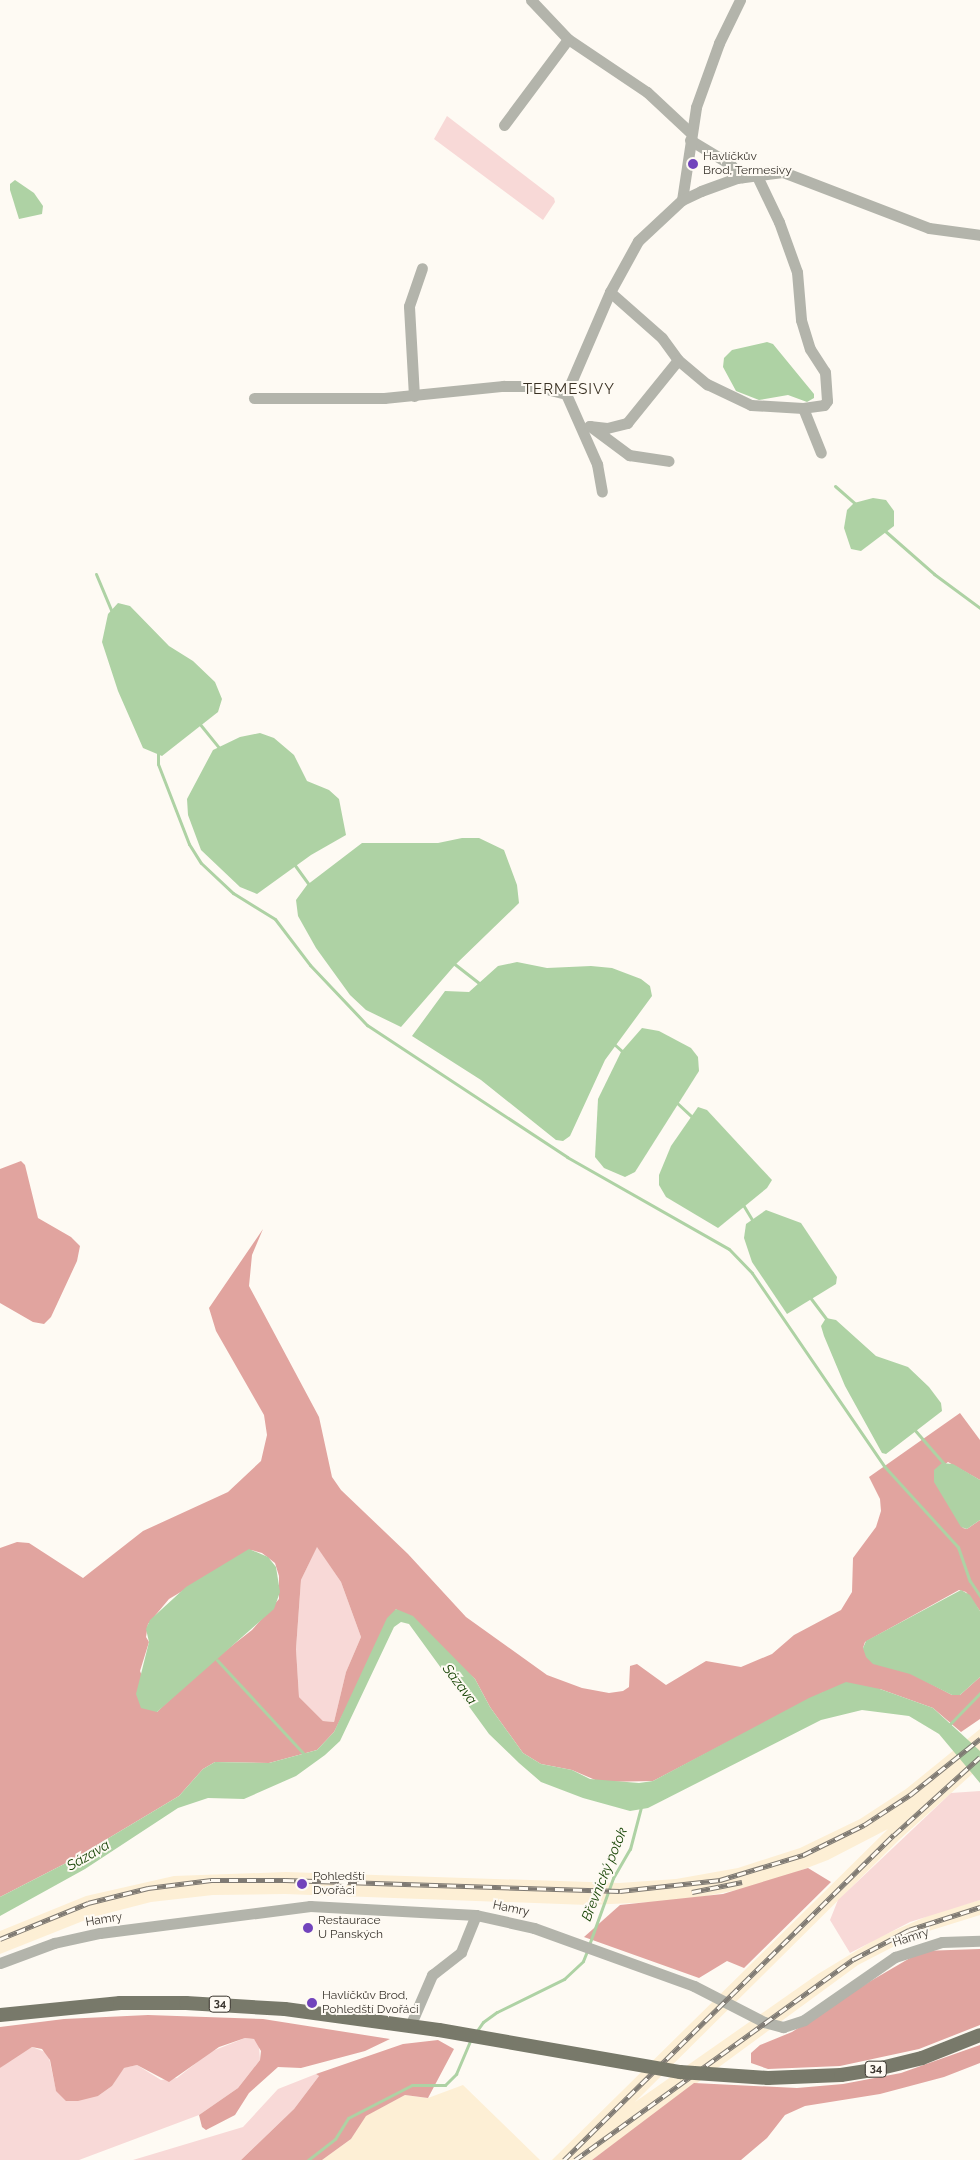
<!DOCTYPE html>
<meta charset="utf-8">
<style>
body{margin:0}
#map{position:relative;width:980px;height:2160px;overflow:hidden;background:#fefaf3;font-family:Raleway,sans-serif}
div>[style]{position:absolute}
.built>*{inset:0;background:#fdefd5}
.green>*{inset:0;background:#f8d9d7}
.forest>*{inset:0;background:#e1a49f}
.water>*{inset:0;background:#aed2a4}
.stream>*{height:3px;margin:-1.5px;padding:0 1.5px;transform-origin:1.5px;border-radius:1.5px;background:#aed2a4}
.minor>*{height:11px;margin:-5.5px;padding:0 5.5px;transform-origin:5.5px;border-radius:5.5px;background:#b3b4ab}
.major>*{height:14px;margin:-7px;padding:0 7px;transform-origin:7px;border-radius:7px;background:#78796a}
.rail>*{height:5px;margin-top:-2.5px;transform-origin:0;background:repeating-linear-gradient(90deg,#fefaf3 0 9px,#7f7a73 0 18px);box-sizing:border-box;border-block:1px solid #7f7a73}
.major-bridge>*{height:14px;margin:-7px;padding:0 7px;transform-origin:7px;border-radius:7px;background:#78796a}
.dots>*{width:14px;height:14px;translate:-50% -50%;box-sizing:border-box;border:2px solid #fefaf3;border-radius:50%}
span{translate:-50% -50%;white-space:nowrap;text-align:center;line-height:1.15;-webkit-text-stroke:4px #fefaf3;paint-order:stroke}
.shield-label span{padding:1px 4px;background:#fefaf3;border:1px solid;border-radius:4px;-webkit-text-stroke-width:0}
.shield-label{font-size:11px;color:#39342d;font-weight:700}
.poi-label{font-size:12px;color:#39342d}
.left{translate:0 -50%;text-align:left}
.street-label{font-size:12px;color:#39342d}
.water-label{font-size:14px;color:#184506;font-style:italic}
.quarter-label{font-size:15px;color:#393022;letter-spacing:1px}
</style>
<div id="map">
<div class="built">
<div style="clip-path:polygon(980px 1729px,980px 1767px,900px 1839px,635px 2102px,818px 1974px,879px 1937px,937px 1912px,980px 1900px,980px 1915px,916px 1935px,858px 1965px,592px 2160px,552px 2160px,888px 1829px,828px 1860px,786px 1876px,743px 1889px,679px 1901px,588px 1905px,285px 1894px,213px 1895px,151px 1902px,93px 1917px,0 1954px,0 1931px,86px 1896px,174px 1876px,286px 1872px,619px 1883px,676px 1879px,738px 1868px,800px 1848px,860px 1819px,906px 1789px)"></div>
<div style="clip-path:polygon(463px 2085px,540px 2160px,322px 2160px,351px 2139px,365px 2116px,405px 2095px,428px 2098px)"></div>
</div>
<div class="green">
<div style="clip-path:polygon(447px 116px,554px 198px,555px 202px,543px 220px,434px 139px)"></div>
<div style="clip-path:polygon(317px 1546px,341px 1582px,361px 1637px,346px 1672px,334px 1722px,323px 1721px,299px 1697px,296px 1649px,301px 1580px)"></div>
<div style="clip-path:polygon(980px 1791px,980px 1900px,910px 1922px,850px 1953px,830px 1920px,838px 1900px,951px 1793px)"></div>
<div style="clip-path:polygon(245px 2038px,254px 2039px,259px 2045px,260px 2060px,238px 2088px,199px 2115px,79px 2160px,0 2160px,0 2068px,18px 2054px,32px 2047px,48px 2053px,56px 2090px,98px 2096px,112px 2086px,123px 2068px,137px 2065px,161px 2080px,177px 2078px,210px 2052px)"></div>
<div style="clip-path:polygon(316px 2074px,319px 2076px,294px 2109px,241px 2160px,133px 2160px,243px 2127px,278px 2089px)"></div>
</div>
<div class="forest">
<div style="clip-path:polygon(21px 1161px,25px 1165px,38px 1218px,71px 1237px,80px 1246px,77px 1261px,51px 1317px,44px 1324px,33px 1322px,0 1303px,0 1169px)"></div>
<div style="clip-path:polygon(evenodd,263px 1229px,252px 1255px,249px 1286px,319px 1417px,332px 1477px,341px 1490px,408px 1554px,466px 1617px,547px 1675px,582px 1688px,609px 1693px,623px 1691px,629px 1687px,630px 1666px,637px 1664px,666px 1685px,706px 1661px,741px 1667px,772px 1654px,794px 1635px,841px 1610px,852px 1592px,853px 1558px,876px 1527px,881px 1511px,880px 1499px,869px 1477px,960px 1413px,980px 1440px,980px 1480px,948px 1462px,934px 1472px,934px 1478px,963px 1528px,967px 1529px,980px 1520px,980px 1611px,966px 1592px,959px 1590px,865px 1642px,863px 1648px,952px 1695px,960px 1695px,980px 1677px,980px 1719px,961px 1732px,933px 1708px,880px 1689px,824px 1692px,653px 1781px,600px 1782px,572px 1770px,541px 1764px,523px 1753px,490px 1707px,475px 1679px,396px 1609px,334px 1732px,317px 1750px,269px 1763px,215px 1762px,203px 1769px,179px 1796px,72px 1860px,0 1897px,0 1548px,17px 1542px,29px 1543px,83px 1578px,143px 1531px,228px 1492px,261px 1461px,267px 1435px,264px 1415px,216px 1331px,209px 1308px,263px 1229px,317px 1547px,341px 1582px,361px 1637px,346px 1672px,334px 1722px,323px 1721px,299px 1697px,296px 1649px,301px 1580px,317px 1547px,263px 1229px,251px 1550px,262px 1553px,275px 1563px,279px 1576px,279px 1599px,252px 1630px,201px 1670px,157px 1712px,140px 1671px,149px 1642px,146px 1637px,148px 1624px,169px 1599px,251px 1550px)"></div>
<div style="clip-path:polygon(808px 1868px,831px 1882px,744px 1968px,727px 1961px,699px 1978px,584px 1937px,620px 1905px,723px 1894px)"></div>
<div style="clip-path:polygon(980px 1949px,980px 2025px,919px 2049px,840px 2066px,768px 2069px,751px 2063px,751px 2053px,760px 2045px,792px 2032px,869px 1982px,922px 1951px)"></div>
<div style="clip-path:polygon(148px 2015px,263px 2019px,390px 2039px,365px 2051px,301px 2068px,278px 2067px,249px 2093px,235px 2115px,206px 2130px,202px 2127px,199px 2115px,238px 2088px,260px 2060px,261px 2051px,254px 2039px,245px 2038px,219px 2047px,169px 2082px,137px 2065px,124px 2068px,112px 2086px,98px 2096px,78px 2101px,66px 2101px,56px 2091px,50px 2060px,42px 2049px,32px 2047px,0 2068px,0 2027px,64px 2019px)"></div>
<div style="clip-path:polygon(438px 2040px,454px 2049px,428px 2098px,405px 2095px,366px 2116px,351px 2139px,322px 2160px,241px 2160px,294px 2109px,319px 2076px,316px 2074px,403px 2044px)"></div>
<div style="clip-path:polygon(980px 2045px,980px 2063px,944px 2077px,880px 2094px,805px 2106px,785px 2115px,767px 2138px,741px 2160px,592px 2160px,694px 2083px,797px 2088px,843px 2084px,901px 2073px)"></div>
</div>
<div class="water">
<div style="clip-path:polygon(15px 180px,34px 193px,43px 206px,42px 214px,19px 219px,10px 190px,10px 184px)"></div>
<div style="clip-path:polygon(767px 342px,773px 344px,814px 394px,814px 398px,807px 402px,788px 395px,759px 400px,736px 391px,723px 367px,724px 358px,732px 350px)"></div>
<div style="clip-path:polygon(873px 498px,886px 500px,894px 511px,894px 526px,861px 551px,851px 549px,844px 528px,847px 510px,854px 503px)"></div>
<div style="clip-path:polygon(118px 603px,130px 606px,169px 646px,193px 661px,215px 682px,222px 699px,218px 712px,162px 756px,143px 748px,118px 691px,102px 642px,108px 614px)"></div>
<div style="clip-path:polygon(260px 733px,274px 738px,294px 755px,307px 781px,329px 790px,339px 799px,346px 835px,311px 855px,257px 894px,240px 887px,201px 850px,188px 815px,187px 799px,213px 750px,240px 737px)"></div>
<div style="clip-path:polygon(462px 838px,479px 838px,504px 850px,517px 885px,519px 903px,455px 965px,401px 1027px,366px 1010px,350px 995px,316px 948px,298px 916px,296px 900px,307px 885px,362px 843px,438px 843px)"></div>
<div style="clip-path:polygon(517px 962px,547px 968px,591px 966px,612px 968px,641px 979px,650px 986px,652px 996px,605px 1060px,570px 1136px,563px 1141px,556px 1140px,481px 1080px,412px 1036px,445px 991px,469px 992px,498px 966px)"></div>
<div style="clip-path:polygon(642px 1028px,659px 1031px,691px 1048px,698px 1057px,699px 1071px,635px 1172px,625px 1177px,604px 1168px,595px 1157px,598px 1099px,621px 1052px)"></div>
<div style="clip-path:polygon(698px 1107px,707px 1110px,772px 1180px,767px 1188px,718px 1228px,666px 1197px,659px 1185px,659px 1175px,671px 1146px)"></div>
<div style="clip-path:polygon(766px 1210px,801px 1223px,837px 1277px,836px 1284px,787px 1314px,752px 1262px,744px 1238px,746px 1224px)"></div>
<div style="clip-path:polygon(826px 1318px,836px 1320px,876px 1356px,908px 1367px,929px 1387px,941px 1403px,942px 1411px,886px 1454px,882px 1453px,845px 1386px,824px 1336px,821px 1326px)"></div>
<div style="clip-path:polygon(942px 1463px,953px 1464px,980px 1480px,980px 1520px,967px 1529px,961px 1527px,934px 1482px,934px 1470px)"></div>
<div style="clip-path:polygon(249px 1549px,268px 1557px,276px 1567px,280px 1592px,274px 1609px,157px 1712px,141px 1708px,136px 1694px,149px 1642px,146px 1629px,150px 1620px,186px 1587px)"></div>
<div style="clip-path:polygon(961px 1590px,970px 1595px,980px 1611px,980px 1677px,960px 1695px,952px 1695px,910px 1674px,873px 1664px,866px 1657px,863px 1648px,866px 1641px)"></div>
<div style="clip-path:polygon(396px 1609px,413px 1616px,475px 1679px,490px 1707px,523px 1753px,541px 1764px,572px 1770px,590px 1779px,639px 1783px,653px 1781px,809px 1698px,846px 1682px,880px 1689px,933px 1708px,980px 1751px,980px 1783px,939px 1734px,909px 1716px,862px 1710px,821px 1720px,648px 1808px,630px 1811px,583px 1798px,541px 1782px,519px 1763px,489px 1734px,409px 1624px,401px 1622px,394px 1627px,340px 1741px,325px 1755px,296px 1776px,244px 1799px,208px 1798px,178px 1808px,85px 1869px,0 1916px,0 1897px,72px 1860px,179px 1796px,203px 1769px,215px 1762px,269px 1763px,317px 1750px,334px 1732px,387px 1618px)"></div>
</div>
<div class="stream">
<div style="left:835px;top:486px;width:29px;rotate:41deg"></div>
<div style="left:884px;top:530px;width:67px;rotate:41.3deg"></div>
<div style="left:934px;top:574px;width:57px;rotate:36.5deg"></div>
<div style="left:96px;top:574px;width:41px;rotate:67.2deg"></div>
<div style="left:199px;top:723px;width:33px;rotate:51deg"></div>
<div style="left:158px;top:752px;width:12px;rotate:90deg"></div>
<div style="left:158px;top:764px;width:86px;rotate:68.8deg"></div>
<div style="left:189px;top:844px;width:22px;rotate:58deg"></div>
<div style="left:201px;top:863px;width:44px;rotate:43.2deg"></div>
<div style="left:233px;top:893px;width:49px;rotate:31.8deg"></div>
<div style="left:275px;top:919px;width:58px;rotate:52.7deg"></div>
<div style="left:310px;top:965px;width:83px;rotate:46.5deg"></div>
<div style="left:367px;top:1025px;width:240px;rotate:33.4deg"></div>
<div style="left:567px;top:1157px;width:186px;rotate:29.6deg"></div>
<div style="left:729px;top:1249px;width:33px;rotate:46deg"></div>
<div style="left:752px;top:1273px;width:234px;rotate:55.6deg"></div>
<div style="left:884px;top:1466px;width:110px;rotate:47.6deg"></div>
<div style="left:958px;top:1547px;width:36px;rotate:71deg"></div>
<div style="left:970px;top:1581px;width:18px;rotate:56deg"></div>
<div style="left:294px;top:864px;width:27px;rotate:54deg"></div>
<div style="left:452px;top:962px;width:39px;rotate:38deg"></div>
<div style="left:614px;top:1044px;width:13px;rotate:42deg"></div>
<div style="left:676px;top:1102px;width:23px;rotate:43deg"></div>
<div style="left:742px;top:1203px;width:21px;rotate:59deg"></div>
<div style="left:809px;top:1296px;width:31px;rotate:53deg"></div>
<div style="left:913px;top:1428px;width:49px;rotate:49.1deg"></div>
<div style="left:217px;top:1660px;width:129px;rotate:47.2deg"></div>
<div style="left:949px;top:1725px;width:45px;rotate:-45.9deg"></div>
<div style="left:589px;top:1945px;width:71px;rotate:-70.3deg"></div>
<div style="left:613px;top:1878px;width:34px;rotate:-60deg"></div>
<div style="left:630px;top:1849px;width:43px;rotate:-75.3deg"></div>
<div style="left:476px;top:2032px;width:12px;rotate:-55deg"></div>
<div style="left:483px;top:2022px;width:17px;rotate:-36deg"></div>
<div style="left:497px;top:2012px;width:75px;rotate:-26.2deg"></div>
<div style="left:564px;top:1979px;width:26px;rotate:-43deg"></div>
<div style="left:583px;top:1961px;width:11px;rotate:-68deg"></div>
<div style="left:308px;top:2160px;width:34px;rotate:-38deg"></div>
<div style="left:335px;top:2139px;width:25px;rotate:-58deg"></div>
<div style="left:348px;top:2118px;width:72px;rotate:-27.3deg"></div>
<div style="left:412px;top:2085px;width:33px"></div>
<div style="left:445px;top:2085px;width:16px;rotate:-45deg"></div>
<div style="left:456px;top:2074px;width:38px;rotate:-67deg"></div>
</div>
<div class="minor">
<div style="left:531px;top:0;width:54px;rotate:46.5deg"></div>
<div style="left:568px;top:39px;width:95px;rotate:33.9deg"></div>
<div style="left:647px;top:92px;width:60px;rotate:43deg"></div>
<div style="left:504px;top:125px;width:107px;rotate:-53.3deg"></div>
<div style="left:690px;top:140px;width:47px;rotate:31deg"></div>
<div style="left:730px;top:164px;width:18px;rotate:47deg"></div>
<div style="left:756px;top:174px;width:53px;rotate:64.4deg"></div>
<div style="left:779px;top:222px;width:53px;rotate:70.2deg"></div>
<div style="left:797px;top:272px;width:48px;rotate:85.2deg"></div>
<div style="left:801px;top:320px;width:30px;rotate:73deg"></div>
<div style="left:810px;top:349px;width:27px;rotate:57deg"></div>
<div style="left:825px;top:372px;width:29px;rotate:86deg"></div>
<div style="left:827px;top:401px;width:5px;rotate:127deg"></div>
<div style="left:824px;top:405px;width:21px;rotate:172deg"></div>
<div style="left:682px;top:200px;width:94px;rotate:-81.4deg"></div>
<div style="left:696px;top:107px;width:68px;rotate:-70.2deg"></div>
<div style="left:719px;top:43px;width:48px;rotate:-64deg"></div>
<div style="left:610px;top:292px;width:69px;rotate:41.5deg"></div>
<div style="left:662px;top:338px;width:27px;rotate:54deg"></div>
<div style="left:678px;top:360px;width:38px;rotate:40deg"></div>
<div style="left:707px;top:384px;width:49px;rotate:25.5deg"></div>
<div style="left:751px;top:405px;width:52px;rotate:3.3deg"></div>
<div style="left:803px;top:408px;width:48px;rotate:68.2deg"></div>
<div style="left:566px;top:394px;width:111px;rotate:-66.7deg"></div>
<div style="left:610px;top:292px;width:58px;rotate:-61.2deg"></div>
<div style="left:638px;top:241px;width:60px;rotate:-43deg"></div>
<div style="left:682px;top:200px;width:21px;rotate:-25deg"></div>
<div style="left:701px;top:191px;width:38px;rotate:-20deg"></div>
<div style="left:737px;top:178px;width:46px;rotate:-7.4deg"></div>
<div style="left:783px;top:172px;width:156px;rotate:21deg"></div>
<div style="left:929px;top:228px;width:51px;rotate:7.8deg"></div>
<div style="left:414px;top:396px;width:90px;rotate:-93.2deg"></div>
<div style="left:409px;top:306px;width:40px;rotate:-71.1deg"></div>
<div style="left:254px;top:398px;width:130px"></div>
<div style="left:384px;top:398px;width:120px;rotate:-5.8deg"></div>
<div style="left:503px;top:386px;width:31px"></div>
<div style="left:534px;top:386px;width:33px;rotate:14deg"></div>
<div style="left:566px;top:394px;width:77px;rotate:66.1deg"></div>
<div style="left:597px;top:464px;width:28px;rotate:80deg"></div>
<div style="left:589px;top:426px;width:18px;rotate:6deg"></div>
<div style="left:607px;top:428px;width:21px;rotate:-14deg"></div>
<div style="left:627px;top:423px;width:81px;rotate:-51deg"></div>
<div style="left:590px;top:426px;width:49px;rotate:36.6deg"></div>
<div style="left:629px;top:455px;width:40px;rotate:8.5deg"></div>
<div style="left:0;top:1963px;width:58px;rotate:-20.3deg"></div>
<div style="left:54px;top:1943px;width:47px;rotate:-12.3deg"></div>
<div style="left:100px;top:1933px;width:212px;rotate:-7.3deg"></div>
<div style="left:310px;top:1906px;width:166px;rotate:3.1deg"></div>
<div style="left:476px;top:1915px;width:59px;rotate:12.6deg"></div>
<div style="left:534px;top:1928px;width:170px;rotate:19.9deg"></div>
<div style="left:694px;top:1986px;width:79px;rotate:27.2deg"></div>
<div style="left:764px;top:2022px;width:20px;rotate:15deg"></div>
<div style="left:783px;top:2027px;width:22px;rotate:-18deg"></div>
<div style="left:804px;top:2020px;width:111px;rotate:-34.7deg"></div>
<div style="left:895px;top:1957px;width:49px;rotate:-17.7deg"></div>
<div style="left:942px;top:1942px;width:38px;rotate:-2deg"></div>
<div style="left:410px;top:2026px;width:56px;rotate:-66.7deg"></div>
<div style="left:432px;top:1975px;width:37px;rotate:-38deg"></div>
<div style="left:461px;top:1952px;width:40px;rotate:-68deg"></div>
</div>
<div class="major">
<div style="left:0;top:2015px;width:121px;rotate:-5.7deg"></div>
<div style="left:120px;top:2003px;width:66px"></div>
<div style="left:186px;top:2003px;width:99px;rotate:3.5deg"></div>
<div style="left:285px;top:2009px;width:155px;rotate:7.8deg"></div>
<div style="left:768px;top:2078px;width:73px;rotate:-2.4deg"></div>
<div style="left:841px;top:2075px;width:36px;rotate:-9deg"></div>
<div style="left:877px;top:2069px;width:46px;rotate:-13.7deg"></div>
<div style="left:922px;top:2058px;width:62px;rotate:-21.6deg"></div>
</div>
<div class="rail">
<div style="left:692px;top:1892px;width:51px;rotate:-11.3deg"></div>
<div style="left:0;top:1939px;width:95px;rotate:-22.2deg"></div>
<div style="left:88px;top:1903px;width:62px;rotate:-14deg"></div>
<div style="left:148px;top:1888px;width:64px;rotate:-7.2deg"></div>
<div style="left:211px;top:1880px;width:74px"></div>
<div style="left:285px;top:1880px;width:335px;rotate:1.9deg"></div>
<div style="left:620px;top:1891px;width:101px;rotate:-6.3deg"></div>
<div style="left:720px;top:1880px;width:87px;rotate:-16.8deg"></div>
<div style="left:803px;top:1855px;width:68px;rotate:-26.2deg"></div>
<div style="left:864px;top:1825px;width:55px;rotate:-33.1deg"></div>
<div style="left:910px;top:1795px;width:90px;rotate:-38.7deg"></div>
<div style="left:564px;top:2160px;width:463px;rotate:-44.6deg"></div>
<div style="left:894px;top:1835px;width:116px;rotate:-42.2deg"></div>
<div style="left:575px;top:2160px;width:344px;rotate:-35.8deg"></div>
<div style="left:854px;top:1959px;width:62px;rotate:-27.8deg"></div>
<div style="left:909px;top:1930px;width:75px;rotate:-17.9deg"></div>
</div>
<div class="major-bridge">
<div style="left:439px;top:2030px;width:245px;rotate:9.9deg"></div>
<div style="left:680px;top:2072px;width:88px;rotate:3.9deg"></div>
</div>
<div class="dots">
<div style="left:693px;top:164px;background:#7244bc"></div>
<div style="left:302px;top:1884px;background:#7244bc"></div>
<div style="left:308px;top:1928px;background:#7244bc"></div>
<div style="left:312px;top:2003px;background:#7244bc"></div>
</div>
<div class="shield-label">
<span style="left:220px;top:2004px">34</span>
<span style="left:876px;top:2069px">34</span>
</div>
<div class="poi-label">
<span class="left" style="left:703px;top:164px">Havlíčkův<br>Brod, Termesivy</span>
<span class="left" style="left:313px;top:1884px">Pohledští<br>Dvořáci</span>
<span class="left" style="left:318px;top:1928px">Restaurace<br>U Panských</span>
<span class="left" style="left:322px;top:2003px">Havlíčkův Brod,<br>Pohledští Dvořáci</span>
</div>
<div class="street-label">
<span style="left:511px;top:1909px;rotate:12deg">Hamry</span>
<span style="left:104px;top:1920px;rotate:-9deg">Hamry</span>
<span style="left:911px;top:1938px;rotate:-18deg">Hamry</span>
</div>
<div class="water-label">
<span style="left:460px;top:1684px;rotate:53deg">Sázava</span>
<span style="left:88px;top:1855px;rotate:-30deg">Sázava</span>
<span style="left:604px;top:1874px;rotate:-68deg">Břevnický potok</span>
</div>
<div class="quarter-label">
<span style="left:569px;top:390px">TERMESIVY</span>
</div>
</div>
